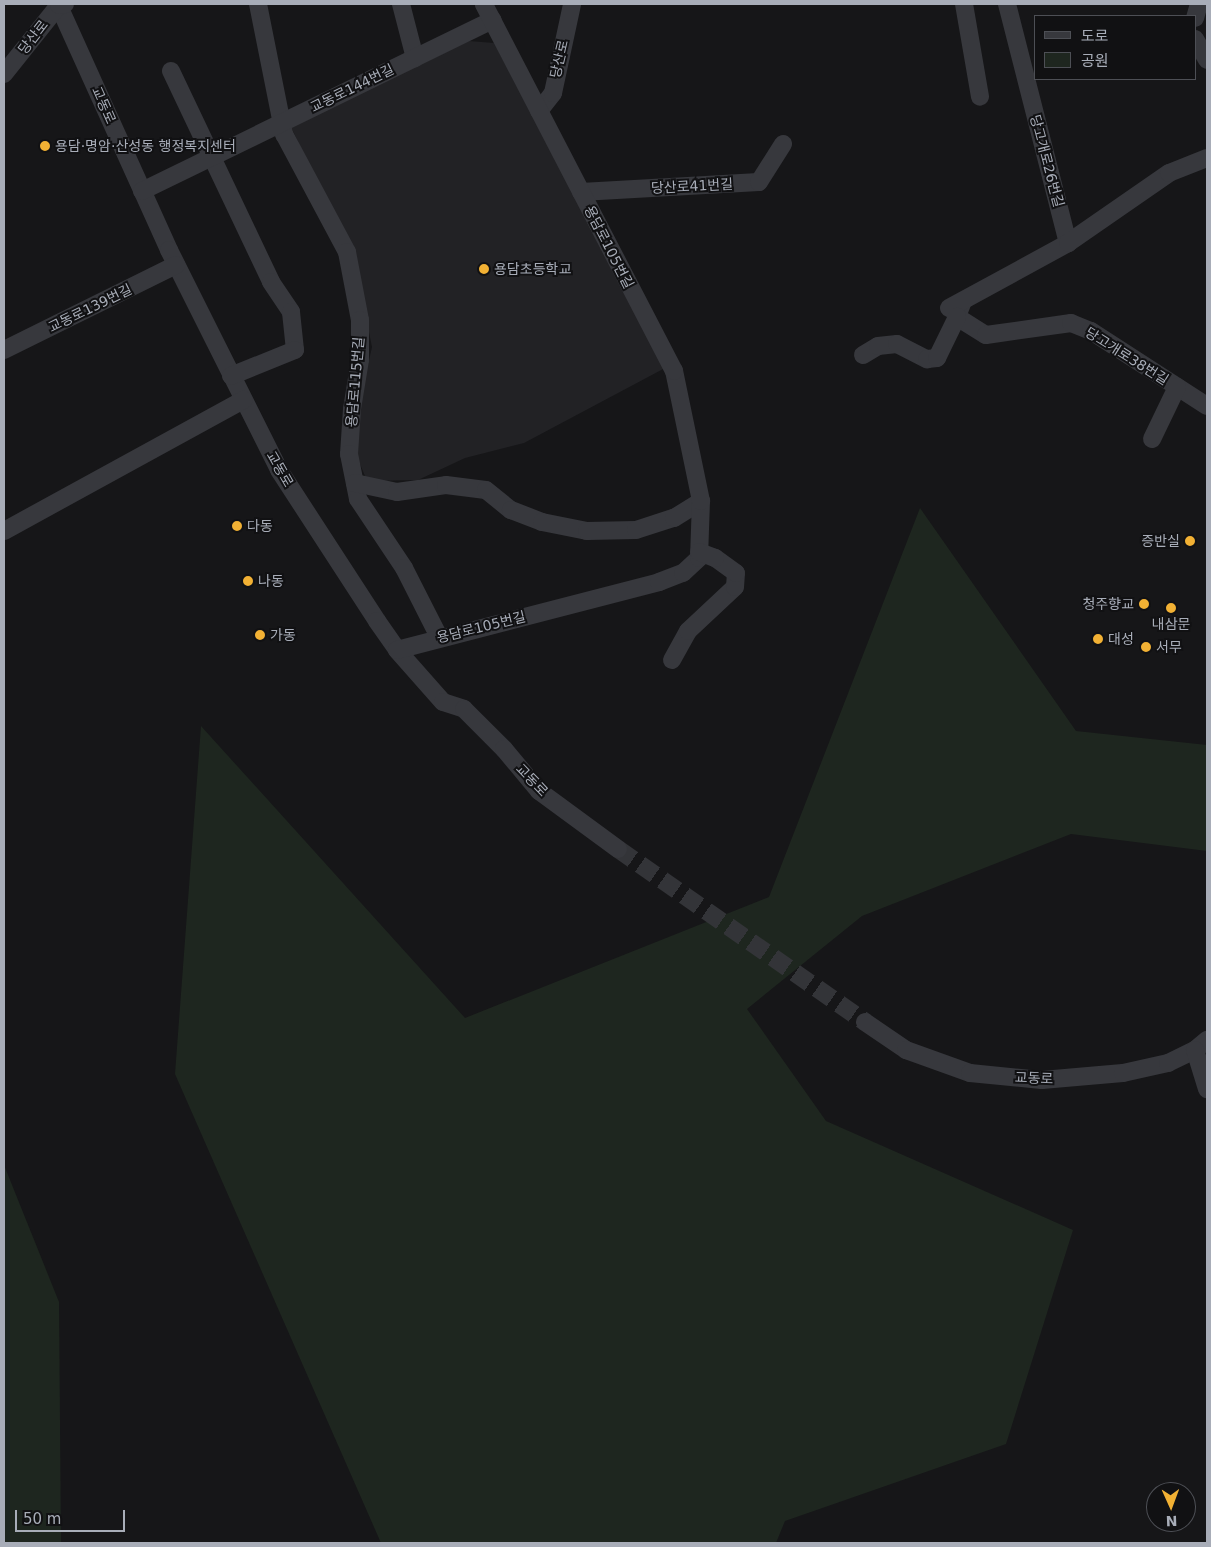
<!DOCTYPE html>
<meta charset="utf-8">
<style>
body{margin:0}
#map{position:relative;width:1211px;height:1547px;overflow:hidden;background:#161618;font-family:"DejaVu Sans","Noto Sans KR",sans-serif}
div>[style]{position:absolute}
.built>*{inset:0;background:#222225}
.green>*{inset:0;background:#1e261f}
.minor-tunnel>*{height:18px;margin-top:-9px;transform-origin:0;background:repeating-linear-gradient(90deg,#333438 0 18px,transparent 0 27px)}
.minor>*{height:18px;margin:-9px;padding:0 9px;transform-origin:9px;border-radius:9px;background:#37383d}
.dots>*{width:14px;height:14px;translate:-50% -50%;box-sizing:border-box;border:2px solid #111113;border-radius:50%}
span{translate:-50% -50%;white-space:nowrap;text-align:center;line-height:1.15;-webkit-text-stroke:4px #111113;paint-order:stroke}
.street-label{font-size:14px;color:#a8adb8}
.poi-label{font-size:14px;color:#a8adb8}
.left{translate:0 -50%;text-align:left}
.right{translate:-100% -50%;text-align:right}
.frame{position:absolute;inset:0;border:5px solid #a8adb8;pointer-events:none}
.legend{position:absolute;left:1034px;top:15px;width:162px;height:65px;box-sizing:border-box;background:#111113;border:1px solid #4d4f55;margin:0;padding:6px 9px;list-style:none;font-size:15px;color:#a8adb8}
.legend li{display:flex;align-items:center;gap:10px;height:25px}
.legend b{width:25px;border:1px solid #4d4f55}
.north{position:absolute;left:1146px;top:1482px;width:50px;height:50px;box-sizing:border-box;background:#111113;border:1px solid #4d4f55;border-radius:50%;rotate:178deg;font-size:14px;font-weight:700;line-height:20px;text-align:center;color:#a8adb8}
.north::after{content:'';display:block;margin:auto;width:18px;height:22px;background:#f2b134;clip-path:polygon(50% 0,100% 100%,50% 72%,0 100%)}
.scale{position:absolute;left:15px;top:1510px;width:110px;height:22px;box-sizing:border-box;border:2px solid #a8adb8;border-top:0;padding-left:6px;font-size:15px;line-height:18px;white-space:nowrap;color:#a8adb8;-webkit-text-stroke:4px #111113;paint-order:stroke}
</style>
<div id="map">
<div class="built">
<div style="clip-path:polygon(469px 41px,494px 43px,665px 368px,524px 443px,465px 458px,418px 480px,367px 481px,356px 454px,363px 387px,372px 347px,354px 258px,291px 127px)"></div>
</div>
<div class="green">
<div style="clip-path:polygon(920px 508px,1076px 731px,1207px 745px,1207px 851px,1071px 834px,862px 916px,747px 1009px,826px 1121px,1073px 1230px,1006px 1444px,785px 1521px,776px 1543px,381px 1543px,175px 1074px,201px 726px,465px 1018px,769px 897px)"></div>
<div style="clip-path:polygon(4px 1165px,59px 1302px,61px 1543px,4px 1543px)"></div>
</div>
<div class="minor-tunnel">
<div style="left:618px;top:849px;width:302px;rotate:35deg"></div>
</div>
<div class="minor">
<div style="left:58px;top:4px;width:270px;rotate:65.7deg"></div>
<div style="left:169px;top:250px;width:246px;rotate:63.4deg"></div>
<div style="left:279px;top:470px;width:180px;rotate:57deg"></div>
<div style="left:377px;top:621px;width:35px;rotate:55deg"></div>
<div style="left:397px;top:650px;width:69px;rotate:48.5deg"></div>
<div style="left:443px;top:702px;width:22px;rotate:18deg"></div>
<div style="left:464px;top:709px;width:57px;rotate:45deg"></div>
<div style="left:504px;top:749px;width:55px;rotate:50.2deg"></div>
<div style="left:539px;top:791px;width:98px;rotate:36.3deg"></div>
<div style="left:258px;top:4px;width:133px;rotate:78.7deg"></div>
<div style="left:284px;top:134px;width:134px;rotate:61.9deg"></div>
<div style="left:347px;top:252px;width:69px;rotate:79.2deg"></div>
<div style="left:360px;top:320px;width:40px;rotate:90deg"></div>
<div style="left:360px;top:360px;width:50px;rotate:99.3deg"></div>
<div style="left:352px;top:409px;width:45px;rotate:93.8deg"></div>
<div style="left:349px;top:454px;width:46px;rotate:78.7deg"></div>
<div style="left:358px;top:499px;width:83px;rotate:56.3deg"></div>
<div style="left:404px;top:568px;width:77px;rotate:63.1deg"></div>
<div style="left:401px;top:4px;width:56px;rotate:75.5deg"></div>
<div style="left:964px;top:4px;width:94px;rotate:80.2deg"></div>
<div style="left:1007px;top:4px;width:247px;rotate:75.7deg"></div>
<div style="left:1195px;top:18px;width:15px;rotate:-74deg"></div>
<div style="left:1195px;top:39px;width:24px;rotate:60deg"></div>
<div style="left:171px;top:71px;width:233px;rotate:64.6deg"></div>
<div style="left:271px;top:282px;width:36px;rotate:56deg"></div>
<div style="left:291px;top:312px;width:38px;rotate:84deg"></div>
<div style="left:295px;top:350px;width:69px;rotate:157.9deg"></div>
<div style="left:4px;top:74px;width:88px;rotate:-51.4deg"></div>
<div style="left:59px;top:5px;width:6px;rotate:-9deg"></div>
<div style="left:539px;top:111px;width:23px;rotate:-52deg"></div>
<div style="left:553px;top:93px;width:91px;rotate:-77.9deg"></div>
<div style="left:142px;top:191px;width:390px;rotate:-26deg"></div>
<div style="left:581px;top:192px;width:178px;rotate:-3.2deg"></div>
<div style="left:759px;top:182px;width:45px;rotate:-57.7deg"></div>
<div style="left:963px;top:301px;width:17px;rotate:111deg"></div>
<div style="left:957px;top:317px;width:34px;rotate:32deg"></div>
<div style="left:986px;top:335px;width:86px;rotate:-8deg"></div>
<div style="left:1071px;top:323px;width:22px;rotate:22deg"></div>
<div style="left:1091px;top:331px;width:138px;rotate:32.9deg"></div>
<div style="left:949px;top:308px;width:136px;rotate:-28.6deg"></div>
<div style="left:1068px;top:243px;width:123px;rotate:-34.7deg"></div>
<div style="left:1169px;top:173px;width:41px;rotate:-21.5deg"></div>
<div style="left:4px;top:350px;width:192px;rotate:-26.3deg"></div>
<div style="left:863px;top:355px;width:17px;rotate:-31deg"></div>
<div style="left:878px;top:346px;width:19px;rotate:-6deg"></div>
<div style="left:897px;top:344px;width:34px;rotate:27deg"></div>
<div style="left:927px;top:359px;width:10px;rotate:-6deg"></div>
<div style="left:937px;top:358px;width:46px;rotate:-64deg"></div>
<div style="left:1152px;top:439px;width:58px;rotate:-64.3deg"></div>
<div style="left:355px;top:483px;width:43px;rotate:12.1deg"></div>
<div style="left:397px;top:492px;width:49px;rotate:-8.1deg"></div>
<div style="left:446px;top:485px;width:40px;rotate:7.1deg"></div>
<div style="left:486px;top:490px;width:32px;rotate:39deg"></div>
<div style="left:511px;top:510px;width:33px;rotate:21deg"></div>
<div style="left:542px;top:522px;width:46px;rotate:11.3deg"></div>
<div style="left:587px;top:531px;width:49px;rotate:-1.2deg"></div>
<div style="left:636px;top:530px;width:40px;rotate:-18deg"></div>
<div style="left:674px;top:518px;width:32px;rotate:-32deg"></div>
<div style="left:4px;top:531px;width:273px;rotate:-28.7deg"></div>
<div style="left:397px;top:650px;width:271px;rotate:-14.5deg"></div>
<div style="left:659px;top:582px;width:26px;rotate:-21deg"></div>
<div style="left:683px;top:573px;width:22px;rotate:-43deg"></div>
<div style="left:699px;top:558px;width:57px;rotate:-88deg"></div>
<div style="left:701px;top:501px;width:133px;rotate:-101.7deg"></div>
<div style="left:674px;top:371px;width:413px;rotate:-117.4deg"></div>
<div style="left:672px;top:660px;width:33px;rotate:-61deg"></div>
<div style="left:688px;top:631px;width:64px;rotate:-43.1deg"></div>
<div style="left:735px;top:587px;width:14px;rotate:-86deg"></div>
<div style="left:736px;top:573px;width:26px;rotate:-144deg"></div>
<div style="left:715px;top:558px;width:17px;rotate:-159deg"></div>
<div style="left:865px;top:1022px;width:50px;rotate:34.3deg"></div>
<div style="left:906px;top:1050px;width:68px;rotate:19.8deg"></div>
<div style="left:970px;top:1073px;width:72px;rotate:5.6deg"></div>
<div style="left:1042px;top:1080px;width:81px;rotate:-4.9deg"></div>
<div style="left:1123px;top:1073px;width:46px;rotate:-12.5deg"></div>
<div style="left:1168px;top:1063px;width:30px;rotate:-26deg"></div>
<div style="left:1195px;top:1050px;width:16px;rotate:-40deg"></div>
<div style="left:1195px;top:1050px;width:41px;rotate:72.9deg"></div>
</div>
<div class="dots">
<div style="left:45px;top:146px;background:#f2b134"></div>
<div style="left:484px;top:269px;background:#f2b134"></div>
<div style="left:237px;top:526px;background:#f2b134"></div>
<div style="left:1190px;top:541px;background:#f2b134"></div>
<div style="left:248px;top:581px;background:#f2b134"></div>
<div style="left:1144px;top:604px;background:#f2b134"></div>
<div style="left:1171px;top:608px;background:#f2b134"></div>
<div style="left:260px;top:635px;background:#f2b134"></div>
<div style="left:1098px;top:639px;background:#f2b134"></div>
<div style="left:1146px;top:647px;background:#f2b134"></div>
</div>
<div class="street-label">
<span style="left:33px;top:37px;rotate:-52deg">당산로</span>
<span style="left:559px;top:59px;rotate:-77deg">당산로</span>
<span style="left:352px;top:88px;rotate:-26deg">교동로144번길</span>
<span style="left:104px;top:105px;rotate:66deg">교동로</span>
<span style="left:1047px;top:161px;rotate:75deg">당고개로26번길</span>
<span style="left:692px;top:186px;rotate:-3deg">당산로41번길</span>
<span style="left:609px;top:247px;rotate:63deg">용담로105번길</span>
<span style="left:90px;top:308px;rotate:-26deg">교동로139번길</span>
<span style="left:1127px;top:356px;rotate:32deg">당고개로38번길</span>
<span style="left:355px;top:382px;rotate:-85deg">용담로115번길</span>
<span style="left:280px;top:469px;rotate:60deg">교동로</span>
<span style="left:481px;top:627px;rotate:-14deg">용담로105번길</span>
<span style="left:532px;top:780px;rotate:46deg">교동로</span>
<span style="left:1034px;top:1078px;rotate:2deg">교동로</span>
</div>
<div class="poi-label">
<span class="left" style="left:55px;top:146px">용담·명암·산성동 행정복지센터</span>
<span class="left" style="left:494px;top:269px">용담초등학교</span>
<span class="left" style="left:247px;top:526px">다동</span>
<span class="right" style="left:1180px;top:541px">증반실</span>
<span class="left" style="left:258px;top:581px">나동</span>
<span class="right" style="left:1134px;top:604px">청주향교</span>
<span style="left:1171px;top:624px">내삼문</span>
<span class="left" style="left:270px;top:635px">가동</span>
<span class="left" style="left:1108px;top:639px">대성</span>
<span class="left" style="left:1156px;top:647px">서무</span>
</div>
<div class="frame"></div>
<ul class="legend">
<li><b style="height:6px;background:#37383d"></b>도로</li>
<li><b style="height:14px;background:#1e261f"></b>공원</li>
</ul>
<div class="north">N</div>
<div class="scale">50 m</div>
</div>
